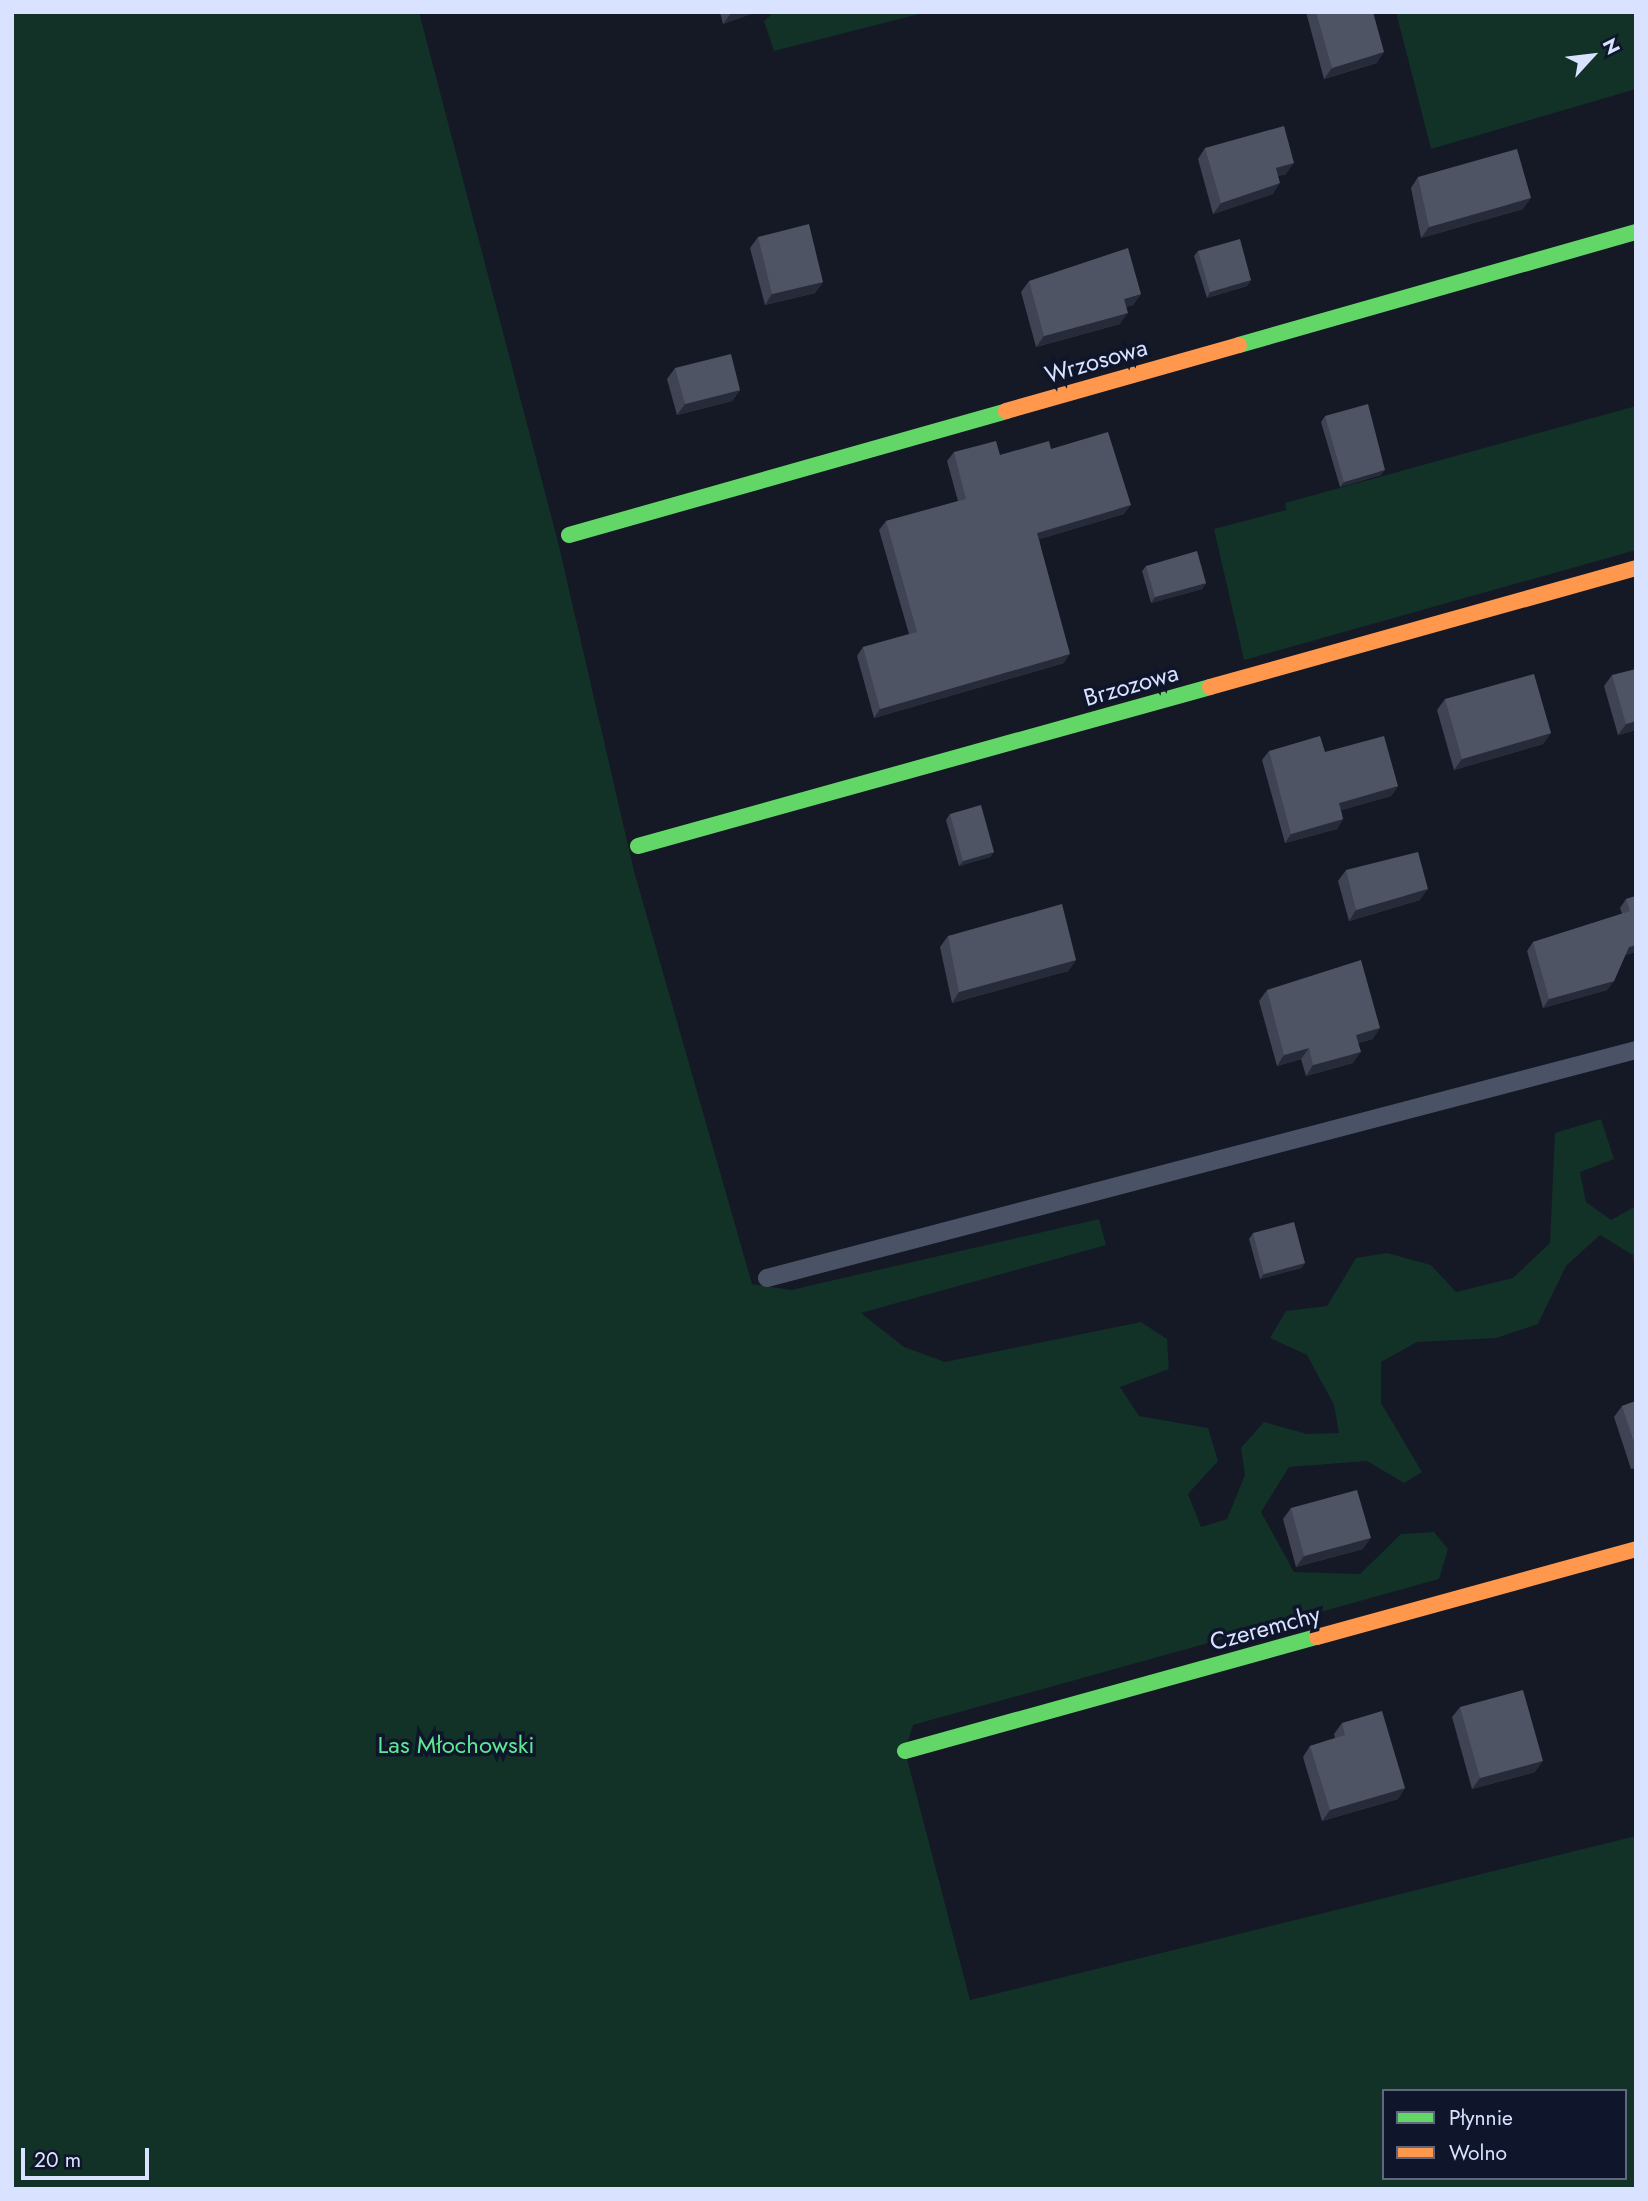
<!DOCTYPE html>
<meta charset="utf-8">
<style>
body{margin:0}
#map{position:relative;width:1648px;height:2201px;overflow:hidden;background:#151825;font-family:Jost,sans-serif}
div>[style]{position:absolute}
.green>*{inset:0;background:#123127}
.lane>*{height:18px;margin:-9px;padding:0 9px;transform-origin:9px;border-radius:9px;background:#4a5366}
.fast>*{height:16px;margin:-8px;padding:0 8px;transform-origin:8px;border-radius:8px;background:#63d668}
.slow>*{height:16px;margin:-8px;padding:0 8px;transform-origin:8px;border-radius:8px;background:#ff974d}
.wall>*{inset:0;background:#3f4353}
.shaded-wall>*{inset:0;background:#272b39}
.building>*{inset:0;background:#4f5465}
span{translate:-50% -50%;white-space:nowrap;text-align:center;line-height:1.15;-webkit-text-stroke:7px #0f152b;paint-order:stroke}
.street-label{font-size:24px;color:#d9e3ff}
.park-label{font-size:24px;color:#5de791}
.frame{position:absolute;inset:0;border:14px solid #d9e3ff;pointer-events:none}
.legend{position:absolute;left:1382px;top:2089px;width:245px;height:91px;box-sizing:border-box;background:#0f152b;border:2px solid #606780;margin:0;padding:9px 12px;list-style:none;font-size:21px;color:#d9e3ff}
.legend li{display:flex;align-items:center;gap:14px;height:35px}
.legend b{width:35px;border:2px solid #606780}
.north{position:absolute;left:1557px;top:21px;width:70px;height:70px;-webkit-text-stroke:5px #0f152b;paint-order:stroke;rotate:63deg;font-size:19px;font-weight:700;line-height:28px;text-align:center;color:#d9e3ff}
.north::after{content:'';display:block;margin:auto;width:24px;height:32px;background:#d9e3ff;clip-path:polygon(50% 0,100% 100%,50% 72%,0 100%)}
.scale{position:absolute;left:21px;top:2148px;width:128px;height:32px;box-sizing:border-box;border:4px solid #d9e3ff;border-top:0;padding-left:9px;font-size:21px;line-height:24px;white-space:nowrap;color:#d9e3ff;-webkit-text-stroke:5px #0f152b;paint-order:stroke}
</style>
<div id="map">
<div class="green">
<div style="clip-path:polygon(evenodd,12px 12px,419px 12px,558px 542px,634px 871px,752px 1284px,791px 1290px,1099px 1219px,1106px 1245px,861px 1313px,904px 1347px,945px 1362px,1141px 1322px,1167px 1339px,1169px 1369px,1120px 1387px,1139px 1416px,1208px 1428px,1218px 1461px,1188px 1494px,1201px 1527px,1227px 1519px,1245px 1475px,1241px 1448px,1264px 1422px,1307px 1434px,1339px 1433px,1334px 1405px,1307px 1355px,1270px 1338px,1286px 1311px,1327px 1306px,1356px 1258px,1387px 1253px,1431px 1265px,1456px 1292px,1513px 1278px,1550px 1243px,1555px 1133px,1601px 1119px,1614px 1159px,1580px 1172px,1586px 1202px,1611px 1220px,1636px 1206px,1636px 1279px,1633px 1255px,1600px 1235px,1566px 1266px,1538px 1324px,1496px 1338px,1417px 1342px,1381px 1362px,1381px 1403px,1422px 1472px,1404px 1483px,1367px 1461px,1289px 1467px,1261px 1512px,1294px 1572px,1360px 1574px,1401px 1534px,1434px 1532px,1448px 1549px,1439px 1579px,913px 1725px,905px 1751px,970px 2000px,1636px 1836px,1636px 2189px,12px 2189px,12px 12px,1384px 2091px,1625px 2091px,1625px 2178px,1384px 2178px,1384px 2091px)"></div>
<div style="clip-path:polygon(774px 12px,927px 12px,774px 51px,764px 21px)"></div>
<div style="clip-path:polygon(1396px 12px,1636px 12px,1636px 89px,1431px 149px)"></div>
<div style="clip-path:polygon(1636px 406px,1636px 550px,1244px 660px,1214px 529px,1286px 510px,1285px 503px)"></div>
</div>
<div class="lane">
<div style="left:767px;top:1278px;width:898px;rotate:-14.7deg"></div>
</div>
<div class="fast">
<div style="left:1239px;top:345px;width:413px;rotate:-15.9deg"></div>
<div style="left:569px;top:535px;width:454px;rotate:-15.8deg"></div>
<div style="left:638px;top:846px;width:594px;rotate:-15.53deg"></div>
<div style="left:905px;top:1751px;width:427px;rotate:-15.5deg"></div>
</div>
<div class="slow">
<div style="left:1006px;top:411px;width:242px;rotate:-15.8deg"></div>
<div style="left:1210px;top:687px;width:442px;rotate:-15.6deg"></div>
<div style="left:1317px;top:1637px;width:331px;rotate:-15.4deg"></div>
</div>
<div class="wall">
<div style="clip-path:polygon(720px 12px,755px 12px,723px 24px)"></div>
<div style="clip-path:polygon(1306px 12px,1373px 12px,1377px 63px,1324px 79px)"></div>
<div style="clip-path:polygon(1205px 148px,1286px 174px,1278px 176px,1273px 194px,1213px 214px,1198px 159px)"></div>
<div style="clip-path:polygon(1418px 177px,1523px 209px,1421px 238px,1411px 188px)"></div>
<div style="clip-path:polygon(758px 237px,823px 282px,815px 293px,765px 305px,750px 248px)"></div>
<div style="clip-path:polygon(1198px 251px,1251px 280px,1247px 286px,1207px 298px,1194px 256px)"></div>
<div style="clip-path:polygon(1029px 281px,1141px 294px,1133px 305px,1126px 307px,1120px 324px,1036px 347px,1021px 292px)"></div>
<div style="clip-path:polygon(675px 368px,740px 390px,732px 401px,677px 415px,667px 379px)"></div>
<div style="clip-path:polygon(1325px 416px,1381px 475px,1340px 487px,1321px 422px)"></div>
<div style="clip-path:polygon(1051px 449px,1124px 514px,1039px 539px,1064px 663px,874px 718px,857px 656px,863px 647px,909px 634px,879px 530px,886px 521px,958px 501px,947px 461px,954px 452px,1000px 455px)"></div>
<div style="clip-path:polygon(1146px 566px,1206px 583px,1202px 589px,1151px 603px,1142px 571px)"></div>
<div style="clip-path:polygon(1612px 675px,1636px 730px,1618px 735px,1604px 686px)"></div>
<div style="clip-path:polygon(1445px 699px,1551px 733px,1543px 744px,1454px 770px,1437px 710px)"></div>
<div style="clip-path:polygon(1269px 751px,1325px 752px,1398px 786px,1391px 796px,1341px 810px,1343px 819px,1337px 829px,1285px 843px,1262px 760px)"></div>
<div style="clip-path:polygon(950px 814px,994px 852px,990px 857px,959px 866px,946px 820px)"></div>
<div style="clip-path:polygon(1346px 870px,1420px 900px,1349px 921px,1338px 881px)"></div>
<div style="clip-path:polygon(1636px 896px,1636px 952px,1625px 955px,1614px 981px,1607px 990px,1543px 1008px,1527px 951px,1533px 942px,1622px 914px,1620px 908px,1626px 899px)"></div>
<div style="clip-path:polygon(948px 936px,1076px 960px,1068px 971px,952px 1003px,940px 947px)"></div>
<div style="clip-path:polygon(1267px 990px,1373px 1039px,1358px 1043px,1353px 1063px,1306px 1076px,1301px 1059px,1277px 1066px,1259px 1001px)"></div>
<div style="clip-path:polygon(1253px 1233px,1305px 1263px,1301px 1268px,1260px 1279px,1249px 1239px)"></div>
<div style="clip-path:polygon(1636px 1401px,1636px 1468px,1631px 1469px,1614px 1417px,1622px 1406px)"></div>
<div style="clip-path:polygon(1291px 1508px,1363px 1549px,1296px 1567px,1283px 1519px)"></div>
<div style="clip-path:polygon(1460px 1707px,1535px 1772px,1472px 1789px,1452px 1717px)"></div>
<div style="clip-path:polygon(1342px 1723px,1405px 1788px,1398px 1799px,1322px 1821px,1303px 1757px,1310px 1746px,1335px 1738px,1334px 1734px)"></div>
</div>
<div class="shaded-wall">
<div style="clip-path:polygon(755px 12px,755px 13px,723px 24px,731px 13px)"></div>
<div style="clip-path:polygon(1384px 52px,1377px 63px,1324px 79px,1332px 68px)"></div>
<div style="clip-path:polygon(1294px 163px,1286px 174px,1268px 179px,1276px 168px)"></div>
<div style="clip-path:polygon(1280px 183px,1273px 194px,1213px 214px,1221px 203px)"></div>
<div style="clip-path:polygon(1531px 198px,1523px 209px,1421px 238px,1429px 227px)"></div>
<div style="clip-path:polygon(1251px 280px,1247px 286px,1207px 298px,1210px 292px)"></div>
<div style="clip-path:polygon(823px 282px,815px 293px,765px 305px,772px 294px)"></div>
<div style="clip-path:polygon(1141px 294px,1133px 305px,1116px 310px,1124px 299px)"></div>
<div style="clip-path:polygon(1128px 313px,1120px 324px,1036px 347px,1044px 336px)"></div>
<div style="clip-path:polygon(740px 390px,732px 401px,677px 415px,685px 404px)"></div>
<div style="clip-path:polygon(1385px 470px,1381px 475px,1340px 487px,1344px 482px)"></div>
<div style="clip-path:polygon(1131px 505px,1124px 514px,1031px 542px,1037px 533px)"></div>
<div style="clip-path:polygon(1206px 583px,1202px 589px,1151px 603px,1155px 597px)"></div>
<div style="clip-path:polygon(1070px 654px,1064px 663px,874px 718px,880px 709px)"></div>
<div style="clip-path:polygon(1636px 721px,1636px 730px,1618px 735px,1626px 724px)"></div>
<div style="clip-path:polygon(1551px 733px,1543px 744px,1454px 770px,1462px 759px)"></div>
<div style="clip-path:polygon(1398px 786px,1391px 796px,1333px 813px,1339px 803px)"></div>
<div style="clip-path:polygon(1343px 819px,1337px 829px,1285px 843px,1291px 834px)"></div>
<div style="clip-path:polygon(994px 852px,990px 857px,959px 866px,963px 861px)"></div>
<div style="clip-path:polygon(1428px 889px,1420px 900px,1349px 921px,1356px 910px)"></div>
<div style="clip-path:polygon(1636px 945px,1636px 952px,1623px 956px,1629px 947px)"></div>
<div style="clip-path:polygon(1076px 960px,1068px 971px,952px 1003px,959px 992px)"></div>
<div style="clip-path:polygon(1614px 981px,1607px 990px,1543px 1008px,1549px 999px)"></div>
<div style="clip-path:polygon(1380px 1028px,1373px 1039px,1348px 1046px,1356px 1035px)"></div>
<div style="clip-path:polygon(1309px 1048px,1301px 1059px,1277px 1066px,1284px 1055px)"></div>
<div style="clip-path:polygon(1361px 1052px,1353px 1063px,1306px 1076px,1313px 1065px)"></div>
<div style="clip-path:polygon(1305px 1263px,1301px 1268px,1260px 1279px,1264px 1274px)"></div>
<div style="clip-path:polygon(1371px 1538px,1363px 1549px,1296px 1567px,1304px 1556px)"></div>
<div style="clip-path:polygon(1543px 1761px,1535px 1772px,1472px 1789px,1480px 1778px)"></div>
<div style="clip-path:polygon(1405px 1788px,1398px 1799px,1322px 1821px,1330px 1810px)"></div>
</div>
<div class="building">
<div style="clip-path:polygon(1316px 12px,1373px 12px,1384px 52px,1332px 68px)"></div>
<div style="clip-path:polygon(1284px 126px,1294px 163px,1276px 168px,1280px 183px,1221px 203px,1205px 148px)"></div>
<div style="clip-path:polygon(1517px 149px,1531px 198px,1429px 227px,1418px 177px)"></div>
<div style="clip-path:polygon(809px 224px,823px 282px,772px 294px,758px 237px)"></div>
<div style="clip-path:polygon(1240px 239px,1251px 280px,1210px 292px,1198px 251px)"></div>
<div style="clip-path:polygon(1128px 248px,1141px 294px,1124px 299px,1128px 313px,1044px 336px,1029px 281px)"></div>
<div style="clip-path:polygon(731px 354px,740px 390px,685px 404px,675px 368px)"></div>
<div style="clip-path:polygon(1368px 404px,1385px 470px,1344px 482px,1325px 416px)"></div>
<div style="clip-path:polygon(1108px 432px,1131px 505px,1037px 533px,1070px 654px,880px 709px,863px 647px,917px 632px,886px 521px,966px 499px,954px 452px,996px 441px,1000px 455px,1049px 441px,1051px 449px)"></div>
<div style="clip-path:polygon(1197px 551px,1206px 583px,1155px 597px,1146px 566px)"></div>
<div style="clip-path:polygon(1636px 669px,1636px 721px,1626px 724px,1612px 675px)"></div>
<div style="clip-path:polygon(1534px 674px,1551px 733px,1462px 759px,1445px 699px)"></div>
<div style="clip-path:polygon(1320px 736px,1325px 752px,1384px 736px,1398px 786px,1339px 803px,1343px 819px,1291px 834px,1269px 751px)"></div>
<div style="clip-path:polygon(981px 805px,994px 852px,963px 861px,950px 814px)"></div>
<div style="clip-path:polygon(1418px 852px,1428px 889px,1356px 910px,1346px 870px)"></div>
<div style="clip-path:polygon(1636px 896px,1636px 945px,1629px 947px,1614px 981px,1549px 999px,1533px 942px,1630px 911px,1626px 899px)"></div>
<div style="clip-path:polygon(1062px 904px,1076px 960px,959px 992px,948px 936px)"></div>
<div style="clip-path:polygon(1361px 960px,1380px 1028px,1356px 1035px,1361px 1052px,1313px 1065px,1309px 1048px,1284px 1055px,1267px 990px)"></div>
<div style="clip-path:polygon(1294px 1222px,1305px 1263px,1264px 1274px,1253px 1233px)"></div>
<div style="clip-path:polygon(1636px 1401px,1636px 1448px,1622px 1406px)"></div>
<div style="clip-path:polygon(1357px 1490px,1371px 1538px,1304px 1556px,1291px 1508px)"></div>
<div style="clip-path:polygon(1523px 1690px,1543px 1761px,1480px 1778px,1460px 1707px)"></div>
<div style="clip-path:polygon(1382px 1711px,1405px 1788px,1330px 1810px,1310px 1746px,1345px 1735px,1342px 1723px)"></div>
</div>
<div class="street-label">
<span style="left:1096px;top:361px;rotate:-16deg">Wrzosowa</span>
<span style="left:1131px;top:685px;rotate:-16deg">Brzozowa</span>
<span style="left:1265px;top:1628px;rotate:-15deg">Czeremchy</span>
</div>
<div class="park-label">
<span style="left:456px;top:1745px">Las Młochowski</span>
</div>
<div class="frame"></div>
<ul class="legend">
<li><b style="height:9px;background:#63d668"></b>Płynnie</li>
<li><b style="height:9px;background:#ff974d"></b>Wolno</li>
</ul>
<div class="north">N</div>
<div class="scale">20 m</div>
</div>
